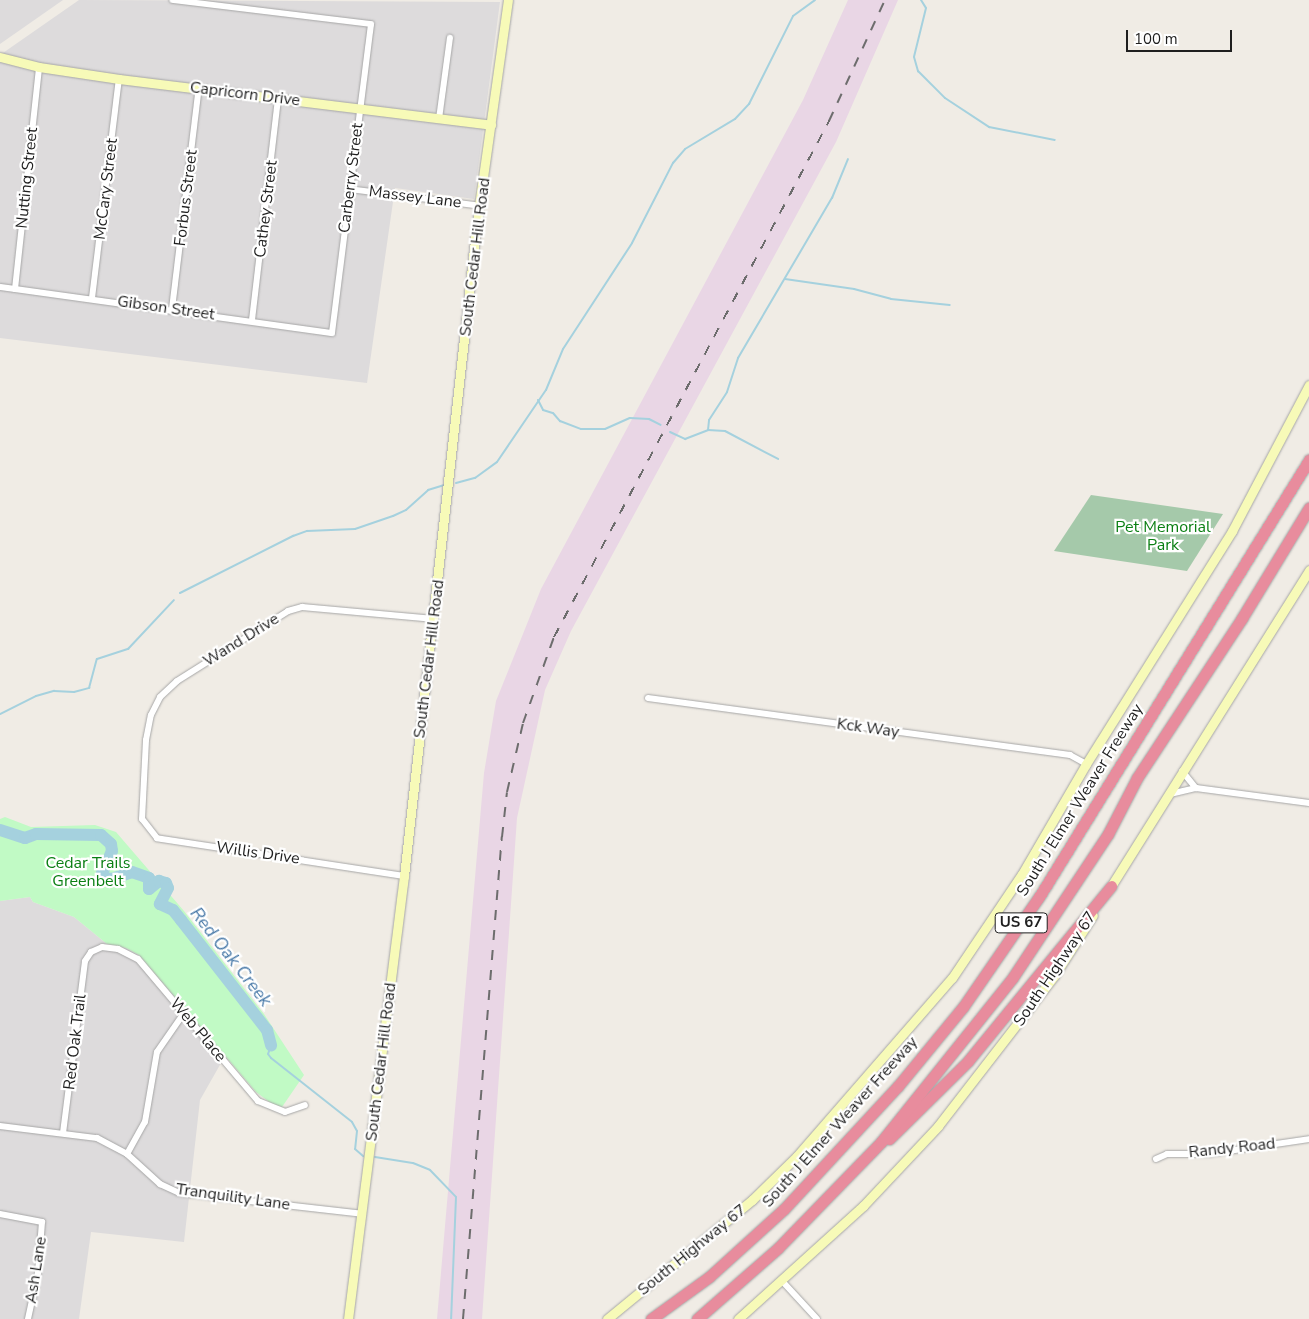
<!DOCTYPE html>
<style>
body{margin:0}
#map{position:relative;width:1309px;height:1319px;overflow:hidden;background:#f0ece5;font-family:"Nunito Sans",sans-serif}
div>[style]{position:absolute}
.residential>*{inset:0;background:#dddbdc}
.industrial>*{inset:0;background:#e9d6e5}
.cemetery>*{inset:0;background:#a5c9aa}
.park>*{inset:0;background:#c1fac5}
.stream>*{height:2px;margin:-1px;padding:0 1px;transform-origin:1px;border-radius:1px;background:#a5d1de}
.river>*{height:12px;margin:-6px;padding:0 6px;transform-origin:6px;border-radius:6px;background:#a5d1de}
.roads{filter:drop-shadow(0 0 1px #a6a6a6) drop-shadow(0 0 1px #a6a6a6)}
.street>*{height:6px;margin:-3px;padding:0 3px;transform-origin:3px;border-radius:3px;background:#fff}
.secondary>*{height:9px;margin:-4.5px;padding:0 4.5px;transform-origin:4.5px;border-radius:4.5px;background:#f7fab8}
.highway>*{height:11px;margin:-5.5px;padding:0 5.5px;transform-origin:5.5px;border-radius:5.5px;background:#e88c9d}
.rail>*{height:2px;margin-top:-1px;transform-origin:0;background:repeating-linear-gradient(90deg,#6d6d6d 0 10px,transparent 0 20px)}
span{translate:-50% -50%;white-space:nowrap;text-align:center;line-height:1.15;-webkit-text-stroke:4.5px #fff;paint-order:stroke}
.shield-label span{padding:1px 4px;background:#fff;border:1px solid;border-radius:4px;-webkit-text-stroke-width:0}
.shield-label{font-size:15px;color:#1f1f1f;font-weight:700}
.street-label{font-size:16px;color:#1f1f1f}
.park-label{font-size:16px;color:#0a7f13}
.water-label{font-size:18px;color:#4778a7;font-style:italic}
.scale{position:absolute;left:1126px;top:30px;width:106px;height:22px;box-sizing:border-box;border:2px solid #1f1f1f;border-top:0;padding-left:6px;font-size:15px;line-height:18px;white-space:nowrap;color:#1f1f1f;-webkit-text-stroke:4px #fff;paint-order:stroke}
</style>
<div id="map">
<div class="residential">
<div style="clip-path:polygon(0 0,63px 0,0 44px)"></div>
<div style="clip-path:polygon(79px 0,500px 2px,474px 199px,395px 188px,367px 383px,0 338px,0 55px)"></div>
<div style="clip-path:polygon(30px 897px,33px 902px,74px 917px,107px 944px,126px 948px,139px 955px,225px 1056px,200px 1100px,184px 1242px,91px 1232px,79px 1319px,0 1319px,0 901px)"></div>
</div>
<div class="industrial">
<div style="clip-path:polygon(848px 0,898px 0,836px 142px,571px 631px,545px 690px,517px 818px,482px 1319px,437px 1319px,484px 773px,496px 701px,541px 589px,803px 100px)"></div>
</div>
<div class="cemetery">
<div style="clip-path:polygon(1091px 495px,1223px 514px,1187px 571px,1054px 551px)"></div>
</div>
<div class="park">
<div style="clip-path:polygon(5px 817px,31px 827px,95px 825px,116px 832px,184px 911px,264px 1014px,304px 1075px,282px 1107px,272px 1104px,256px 1092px,139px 955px,126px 948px,107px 944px,74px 917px,33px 902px,30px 897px,0 901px,0 819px)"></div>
</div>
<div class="stream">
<div style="left:921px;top:0;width:9px;rotate:58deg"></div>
<div style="left:926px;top:8px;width:50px;rotate:103.8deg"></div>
<div style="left:914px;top:57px;width:15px;rotate:74deg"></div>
<div style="left:918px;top:71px;width:38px;rotate:45deg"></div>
<div style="left:945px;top:98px;width:53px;rotate:33.4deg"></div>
<div style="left:989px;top:127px;width:67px;rotate:11.1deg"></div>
<div style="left:785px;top:279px;width:70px;rotate:8.2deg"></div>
<div style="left:854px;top:289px;width:38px;rotate:15deg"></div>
<div style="left:891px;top:299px;width:59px;rotate:5.8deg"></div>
<div style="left:538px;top:400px;width:11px;rotate:63deg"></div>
<div style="left:543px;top:410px;width:10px;rotate:17deg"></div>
<div style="left:553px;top:413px;width:11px;rotate:49deg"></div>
<div style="left:560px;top:421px;width:22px;rotate:21deg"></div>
<div style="left:581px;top:429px;width:24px"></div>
<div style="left:605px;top:429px;width:27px;rotate:-24deg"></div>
<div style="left:630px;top:418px;width:19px;rotate:3deg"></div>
<div style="left:649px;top:419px;width:13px;rotate:27deg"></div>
<div style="left:708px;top:430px;width:10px;rotate:-84deg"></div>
<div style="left:709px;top:420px;width:33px;rotate:-57deg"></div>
<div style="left:727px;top:392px;width:36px;rotate:-72deg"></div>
<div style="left:738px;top:358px;width:186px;rotate:-59.6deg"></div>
<div style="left:832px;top:198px;width:42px;rotate:-67.7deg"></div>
<div style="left:670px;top:432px;width:17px;rotate:25deg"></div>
<div style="left:685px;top:439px;width:25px;rotate:-21deg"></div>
<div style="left:708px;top:430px;width:17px;rotate:3deg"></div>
<div style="left:725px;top:431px;width:60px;rotate:27.8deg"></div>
<div style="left:456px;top:483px;width:20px;rotate:-15deg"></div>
<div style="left:475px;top:478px;width:27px;rotate:-36deg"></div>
<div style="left:497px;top:462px;width:87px;rotate:-55.8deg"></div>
<div style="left:546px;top:390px;width:44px;rotate:-67.5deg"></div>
<div style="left:563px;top:349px;width:126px;rotate:-56.9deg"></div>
<div style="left:632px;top:243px;width:90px;rotate:-62.9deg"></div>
<div style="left:673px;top:163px;width:18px;rotate:-49deg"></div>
<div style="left:685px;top:149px;width:58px;rotate:-31deg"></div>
<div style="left:735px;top:119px;width:21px;rotate:-47deg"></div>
<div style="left:749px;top:104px;width:98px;rotate:-63.4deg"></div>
<div style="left:793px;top:16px;width:27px;rotate:-36deg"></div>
<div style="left:180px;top:593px;width:127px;rotate:-26.8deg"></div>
<div style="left:293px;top:536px;width:15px;rotate:-20deg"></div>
<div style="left:307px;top:531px;width:48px;rotate:-2.4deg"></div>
<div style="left:355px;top:529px;width:40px;rotate:-18.9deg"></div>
<div style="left:393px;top:516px;width:14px;rotate:-25deg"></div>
<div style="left:406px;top:510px;width:30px;rotate:-42deg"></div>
<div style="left:428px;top:490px;width:17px;rotate:-17deg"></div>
<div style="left:0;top:714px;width:40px;rotate:-26.6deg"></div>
<div style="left:36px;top:696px;width:19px;rotate:-16deg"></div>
<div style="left:54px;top:691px;width:20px;rotate:3deg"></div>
<div style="left:74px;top:692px;width:16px;rotate:-15deg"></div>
<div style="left:89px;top:688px;width:30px;rotate:-75deg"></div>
<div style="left:97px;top:659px;width:33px;rotate:-18deg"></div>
<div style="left:128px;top:649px;width:67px;rotate:-46.8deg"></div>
<div style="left:271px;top:1045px;width:9px;rotate:108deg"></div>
<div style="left:268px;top:1054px;width:5px;rotate:53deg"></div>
<div style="left:271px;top:1058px;width:103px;rotate:38.3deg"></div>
<div style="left:352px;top:1122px;width:10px;rotate:61deg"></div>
<div style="left:357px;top:1131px;width:18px;rotate:96deg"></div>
<div style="left:355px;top:1149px;width:11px;rotate:41deg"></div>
<div style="left:375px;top:1157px;width:38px;rotate:9deg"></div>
<div style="left:413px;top:1163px;width:18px;rotate:22deg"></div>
<div style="left:430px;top:1170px;width:37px;rotate:46deg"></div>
<div style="left:456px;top:1197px;width:122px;rotate:92.3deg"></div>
</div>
<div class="river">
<div style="left:0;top:830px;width:26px;rotate:18deg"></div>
<div style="left:25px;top:838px;width:12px;rotate:-20deg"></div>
<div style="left:36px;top:834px;width:65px;rotate:0.9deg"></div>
<div style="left:101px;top:835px;width:13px;rotate:42deg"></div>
<div style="left:111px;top:844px;width:7px;rotate:82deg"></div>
<div style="left:112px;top:851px;width:24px;rotate:114deg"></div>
<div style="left:102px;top:873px;width:5px;rotate:68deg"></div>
<div style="left:104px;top:878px;width:8px;rotate:7deg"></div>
<div style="left:112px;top:879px;width:21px;rotate:-19deg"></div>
<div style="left:132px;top:872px;width:18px;rotate:19deg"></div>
<div style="left:149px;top:878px;width:11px;rotate:90deg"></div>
<div style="left:149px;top:889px;width:13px;rotate:-39deg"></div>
<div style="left:159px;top:881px;width:7px;rotate:16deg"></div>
<div style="left:166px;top:883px;width:5px;rotate:68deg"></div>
<div style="left:168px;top:888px;width:18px;rotate:117deg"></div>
<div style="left:160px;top:904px;width:14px;rotate:25deg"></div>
<div style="left:173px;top:910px;width:13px;rotate:51deg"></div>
<div style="left:181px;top:920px;width:140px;rotate:52deg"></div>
<div style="left:267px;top:1030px;width:16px;rotate:75deg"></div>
</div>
<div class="roads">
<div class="street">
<div style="left:439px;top:119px;width:82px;rotate:-82.3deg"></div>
<div style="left:349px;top:189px;width:133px;rotate:7.3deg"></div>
<div style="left:0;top:287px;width:335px;rotate:7.9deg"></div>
<div style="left:332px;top:333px;width:311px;rotate:-82.8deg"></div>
<div style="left:371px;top:24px;width:200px;rotate:-173.1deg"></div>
<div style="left:15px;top:289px;width:223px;rotate:-83.8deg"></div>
<div style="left:92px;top:298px;width:221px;rotate:-83deg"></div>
<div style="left:172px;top:309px;width:224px;rotate:-83.1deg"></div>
<div style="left:252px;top:320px;width:224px;rotate:-83.3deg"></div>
<div style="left:648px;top:698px;width:426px;rotate:7.7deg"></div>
<div style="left:1070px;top:755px;width:18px;rotate:29deg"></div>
<div style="left:1182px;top:771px;width:22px;rotate:51deg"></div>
<div style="left:1170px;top:794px;width:27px;rotate:-13deg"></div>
<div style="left:1196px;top:788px;width:114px;rotate:7.6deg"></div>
<div style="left:404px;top:876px;width:250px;rotate:-171.3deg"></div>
<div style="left:157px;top:838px;width:24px;rotate:-128deg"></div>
<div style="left:142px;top:819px;width:79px;rotate:-87.1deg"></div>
<div style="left:146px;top:740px;width:25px;rotate:-79deg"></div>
<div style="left:151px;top:715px;width:20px;rotate:-63deg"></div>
<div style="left:160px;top:697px;width:23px;rotate:-43deg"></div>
<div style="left:177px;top:681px;width:131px;rotate:-32.2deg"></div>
<div style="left:288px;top:611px;width:15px;rotate:-16deg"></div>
<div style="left:302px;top:607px;width:133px;rotate:5.2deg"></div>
<div style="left:0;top:1126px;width:98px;rotate:7.1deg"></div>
<div style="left:97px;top:1138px;width:34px;rotate:28deg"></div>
<div style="left:127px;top:1154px;width:45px;rotate:42.3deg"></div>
<div style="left:160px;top:1184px;width:21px;rotate:25deg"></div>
<div style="left:179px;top:1193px;width:184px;rotate:6.5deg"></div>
<div style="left:63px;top:1133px;width:173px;rotate:-82.7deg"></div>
<div style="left:85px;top:961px;width:11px;rotate:-56deg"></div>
<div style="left:91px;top:952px;width:12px;rotate:-24deg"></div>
<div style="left:102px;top:947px;width:16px;rotate:7deg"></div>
<div style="left:118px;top:949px;width:22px;rotate:27deg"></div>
<div style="left:138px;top:959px;width:186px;rotate:49.8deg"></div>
<div style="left:258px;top:1101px;width:29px;rotate:22deg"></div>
<div style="left:285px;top:1112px;width:21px;rotate:-19deg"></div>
<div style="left:127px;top:1154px;width:37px;rotate:-61deg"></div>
<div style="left:145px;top:1122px;width:71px;rotate:-80.3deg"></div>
<div style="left:157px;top:1052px;width:47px;rotate:-55.3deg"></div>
<div style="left:1156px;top:1159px;width:12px;rotate:-24deg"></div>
<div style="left:1167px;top:1154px;width:41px"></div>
<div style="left:1208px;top:1154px;width:102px;rotate:-8.4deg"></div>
<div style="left:0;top:1214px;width:43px;rotate:10.8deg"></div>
<div style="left:42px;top:1222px;width:51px;rotate:94.5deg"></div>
<div style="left:38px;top:1273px;width:47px;rotate:102.3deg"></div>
<div style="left:783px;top:1282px;width:50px;rotate:47.4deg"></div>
</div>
<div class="secondary">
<div style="left:0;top:57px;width:40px;rotate:14.4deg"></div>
<div style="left:39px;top:67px;width:81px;rotate:8.5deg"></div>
<div style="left:119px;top:79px;width:375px;rotate:7deg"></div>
<div style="left:1108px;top:891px;width:379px;rotate:-57.9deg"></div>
<div style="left:348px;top:1319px;width:447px;rotate:-82.8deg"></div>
<div style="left:404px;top:876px;width:667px;rotate:-83.63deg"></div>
<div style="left:478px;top:213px;width:215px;rotate:-82deg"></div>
<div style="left:607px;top:1319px;width:188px;rotate:-39.4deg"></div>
<div style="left:752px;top:1200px;width:63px;rotate:-44.4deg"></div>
<div style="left:797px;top:1156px;width:236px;rotate:-49deg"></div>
<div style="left:952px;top:978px;width:125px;rotate:-56.1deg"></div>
<div style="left:1022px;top:874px;width:127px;rotate:-59.8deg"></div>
<div style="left:1086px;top:764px;width:275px;rotate:-57.9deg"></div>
<div style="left:1232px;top:531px;width:165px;rotate:-62.2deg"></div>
<div style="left:738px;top:1319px;width:169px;rotate:-42.1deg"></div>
<div style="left:863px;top:1206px;width:110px;rotate:-46.8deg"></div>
<div style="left:938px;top:1126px;width:190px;rotate:-52.3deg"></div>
<div style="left:1054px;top:976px;width:72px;rotate:-57.4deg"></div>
</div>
<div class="highway">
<div style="left:889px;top:1139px;width:111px;rotate:-44.6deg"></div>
<div style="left:968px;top:1061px;width:226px;rotate:-50.7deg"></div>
<div style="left:651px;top:1319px;width:72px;rotate:-35.9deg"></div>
<div style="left:709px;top:1277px;width:101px;rotate:-42.2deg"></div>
<div style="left:784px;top:1209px;width:168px;rotate:-47.2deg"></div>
<div style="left:898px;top:1086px;width:102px;rotate:-50.6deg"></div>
<div style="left:963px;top:1007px;width:134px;rotate:-55.4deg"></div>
<div style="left:1039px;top:897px;width:514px;rotate:-58.29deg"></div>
<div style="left:697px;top:1319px;width:108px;rotate:-41.2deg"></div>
<div style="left:778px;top:1248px;width:148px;rotate:-45.8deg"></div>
<div style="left:881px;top:1142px;width:211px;rotate:-51.3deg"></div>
<div style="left:1013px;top:977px;width:172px;rotate:-56.4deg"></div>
<div style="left:1108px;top:834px;width:63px;rotate:-62.6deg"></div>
<div style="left:1137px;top:778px;width:191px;rotate:-56.7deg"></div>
<div style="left:1242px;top:618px;width:129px;rotate:-58.7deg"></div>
</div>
</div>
<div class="rail">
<div style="left:463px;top:1319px;width:484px;rotate:-85.4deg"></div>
<div style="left:502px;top:837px;width:45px;rotate:-83.7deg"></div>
<div style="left:507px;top:792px;width:71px;rotate:-76.9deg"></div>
<div style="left:523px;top:723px;width:91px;rotate:-70.2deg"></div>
<div style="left:554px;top:637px;width:585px;rotate:-61.94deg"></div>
<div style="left:829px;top:121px;width:133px;rotate:-65.2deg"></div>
</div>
<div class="shield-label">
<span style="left:1021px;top:923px">US 67</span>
</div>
<div class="street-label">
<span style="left:245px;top:94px;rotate:7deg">Capricorn Drive</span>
<span style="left:27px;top:178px;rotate:-84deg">Nutting Street</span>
<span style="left:351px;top:178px;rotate:-83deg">Carberry Street</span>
<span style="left:106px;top:189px;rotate:-83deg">McCary Street</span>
<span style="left:415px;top:197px;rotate:7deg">Massey Lane</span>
<span style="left:186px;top:198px;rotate:-83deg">Forbus Street</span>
<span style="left:266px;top:209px;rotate:-83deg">Cathey Street</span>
<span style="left:475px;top:257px;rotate:-83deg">South Cedar Hill Road</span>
<span style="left:166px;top:308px;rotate:8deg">Gibson Street</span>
<span style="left:241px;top:640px;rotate:-32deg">Wand Drive</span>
<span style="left:429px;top:659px;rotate:-83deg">South Cedar Hill Road</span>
<span style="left:868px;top:728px;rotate:8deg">Kck Way</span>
<span style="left:1080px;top:800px;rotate:-58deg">South J Elmer Weaver Freeway</span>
<span style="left:258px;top:853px;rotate:8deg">Willis Drive</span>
<span style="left:1055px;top:969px;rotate:-56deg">South Highway 67</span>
<span style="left:198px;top:1030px;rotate:50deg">Web Place</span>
<span style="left:75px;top:1042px;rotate:-83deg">Red Oak Trail</span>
<span style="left:381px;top:1062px;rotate:-83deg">South Cedar Hill Road</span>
<span style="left:840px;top:1122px;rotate:-48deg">South J Elmer Weaver Freeway</span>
<span style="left:1232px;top:1148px;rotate:-6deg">Randy Road</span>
<span style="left:233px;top:1197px;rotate:8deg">Tranquility Lane</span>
<span style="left:692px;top:1250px;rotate:-39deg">South Highway 67</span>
<span style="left:36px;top:1270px;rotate:-81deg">Ash Lane</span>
</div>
<div class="park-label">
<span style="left:1163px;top:536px">Pet Memorial<br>Park</span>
<span style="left:88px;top:872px">Cedar Trails<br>Greenbelt</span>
</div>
<div class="water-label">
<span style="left:231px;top:957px;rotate:52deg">Red Oak Creek</span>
</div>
<div class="scale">100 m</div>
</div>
